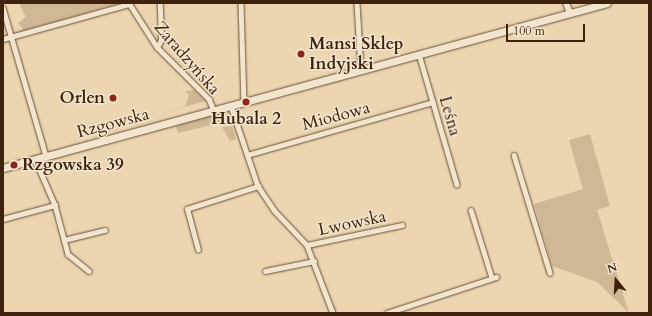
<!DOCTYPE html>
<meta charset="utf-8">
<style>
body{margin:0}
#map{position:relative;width:652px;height:316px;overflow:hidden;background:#ecd6b2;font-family:Cardo,serif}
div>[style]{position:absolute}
.green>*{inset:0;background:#ceb896}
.roads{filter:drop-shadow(0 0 1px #695036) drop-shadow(0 0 1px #695036)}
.minor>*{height:4.5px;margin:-2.25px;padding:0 2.25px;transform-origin:2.25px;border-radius:2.25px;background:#f3e4cd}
.tertiary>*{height:6px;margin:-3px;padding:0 3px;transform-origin:3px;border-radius:3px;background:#f3e4cd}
.secondary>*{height:7px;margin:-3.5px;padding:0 3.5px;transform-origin:3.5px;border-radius:3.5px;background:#f3e4cd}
.dots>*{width:11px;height:11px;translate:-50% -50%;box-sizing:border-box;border:2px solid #f3e4cd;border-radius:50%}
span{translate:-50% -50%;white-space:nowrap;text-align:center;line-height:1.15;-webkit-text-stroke:3px #f3e4cd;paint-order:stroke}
.poi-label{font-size:17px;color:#3d230c;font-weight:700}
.left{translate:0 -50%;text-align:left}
.right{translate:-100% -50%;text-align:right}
.street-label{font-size:17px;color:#3d230c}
.frame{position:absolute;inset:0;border:4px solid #3d230c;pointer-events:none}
.north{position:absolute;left:596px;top:260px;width:40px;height:40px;-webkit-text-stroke:3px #f3e4cd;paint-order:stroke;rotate:342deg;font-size:11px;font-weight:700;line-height:16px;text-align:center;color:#3d230c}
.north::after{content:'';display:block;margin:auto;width:14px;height:18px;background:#3d230c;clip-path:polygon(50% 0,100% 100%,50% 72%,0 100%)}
.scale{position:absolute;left:506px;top:24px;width:79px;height:18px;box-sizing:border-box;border:2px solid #3d230c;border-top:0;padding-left:5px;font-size:12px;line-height:14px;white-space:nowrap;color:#3d230c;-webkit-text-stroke:3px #f3e4cd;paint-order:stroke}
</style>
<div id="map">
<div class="green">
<div style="clip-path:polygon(19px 3px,121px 3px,24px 31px,18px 23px,26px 17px)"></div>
<div style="clip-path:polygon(194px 90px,206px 101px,161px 113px,185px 106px,189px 95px,185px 91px)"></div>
<div style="clip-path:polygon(220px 113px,226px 114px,229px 121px,178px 133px,176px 127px,178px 124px)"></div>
<div style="clip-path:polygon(232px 126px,236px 139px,230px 141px,222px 127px)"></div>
<div style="clip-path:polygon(590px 134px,610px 206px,597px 210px,629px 313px,597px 282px,552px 266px,534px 204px,583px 189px,569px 140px)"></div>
</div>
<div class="roads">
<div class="minor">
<div style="left:129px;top:3px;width:52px;rotate:57.5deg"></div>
<div style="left:157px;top:47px;width:74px;rotate:45deg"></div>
<div style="left:209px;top:99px;width:13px;rotate:67deg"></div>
<div style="left:241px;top:3px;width:99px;rotate:88.3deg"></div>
<div style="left:357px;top:3px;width:67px;rotate:86.6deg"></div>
<div style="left:3px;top:8px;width:154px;rotate:73.8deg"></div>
<div style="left:3px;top:39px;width:131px;rotate:-15.5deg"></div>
<div style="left:157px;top:47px;width:8px;rotate:-60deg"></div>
<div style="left:161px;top:40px;width:37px;rotate:-92deg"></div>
<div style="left:419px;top:54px;width:136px;rotate:73.8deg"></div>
<div style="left:231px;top:106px;width:84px;rotate:71.4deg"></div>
<div style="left:258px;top:186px;width:29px;rotate:56deg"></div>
<div style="left:274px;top:210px;width:48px;rotate:46.7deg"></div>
<div style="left:307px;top:245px;width:73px;rotate:69.1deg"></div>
<div style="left:247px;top:155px;width:193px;rotate:-15.9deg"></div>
<div style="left:514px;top:155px;width:123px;rotate:73deg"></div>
<div style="left:35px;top:159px;width:50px;rotate:66.5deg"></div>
<div style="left:55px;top:205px;width:51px;rotate:75.1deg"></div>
<div style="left:68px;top:254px;width:27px;rotate:39deg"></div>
<div style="left:471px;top:210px;width:71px;rotate:72.8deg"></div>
<div style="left:3px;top:219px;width:54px;rotate:-15.1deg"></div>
<div style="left:64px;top:240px;width:42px;rotate:-13.7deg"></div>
<div style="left:307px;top:245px;width:97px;rotate:-11.9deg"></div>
<div style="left:198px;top:250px;width:42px;rotate:-105deg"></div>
<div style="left:187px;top:209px;width:75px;rotate:-17.9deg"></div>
<div style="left:265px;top:271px;width:50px;rotate:-11.5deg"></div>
<div style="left:387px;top:313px;width:115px;rotate:-18.3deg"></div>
</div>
<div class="tertiary">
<div style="left:566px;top:3px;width:11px;rotate:68deg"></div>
</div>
<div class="secondary">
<div style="left:3px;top:168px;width:626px;rotate:-15.28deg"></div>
</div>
</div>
<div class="dots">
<div style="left:301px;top:54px;background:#8f2418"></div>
<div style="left:113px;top:98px;background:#8f2418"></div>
<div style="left:246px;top:102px;background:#8f2418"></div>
<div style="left:14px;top:165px;background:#8f2418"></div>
</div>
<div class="poi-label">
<span class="left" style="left:309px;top:54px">Mansi Sklep<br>Indyjski</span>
<span class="right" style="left:105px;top:98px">Orlen</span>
<span style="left:246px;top:119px">Hubala 2</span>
<span class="left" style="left:22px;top:165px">Rzgowska 39</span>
</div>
<div class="street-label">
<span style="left:187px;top:58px;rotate:49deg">Zaradzyńska</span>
<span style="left:336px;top:116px;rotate:-15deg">Miodowa</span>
<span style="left:450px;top:116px;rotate:74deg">Leśna</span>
<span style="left:113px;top:123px;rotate:-15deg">Rzgowska</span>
<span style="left:352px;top:223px;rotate:-12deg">Lwowska</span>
</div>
<div class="frame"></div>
<div class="north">N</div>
<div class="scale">100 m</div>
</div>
